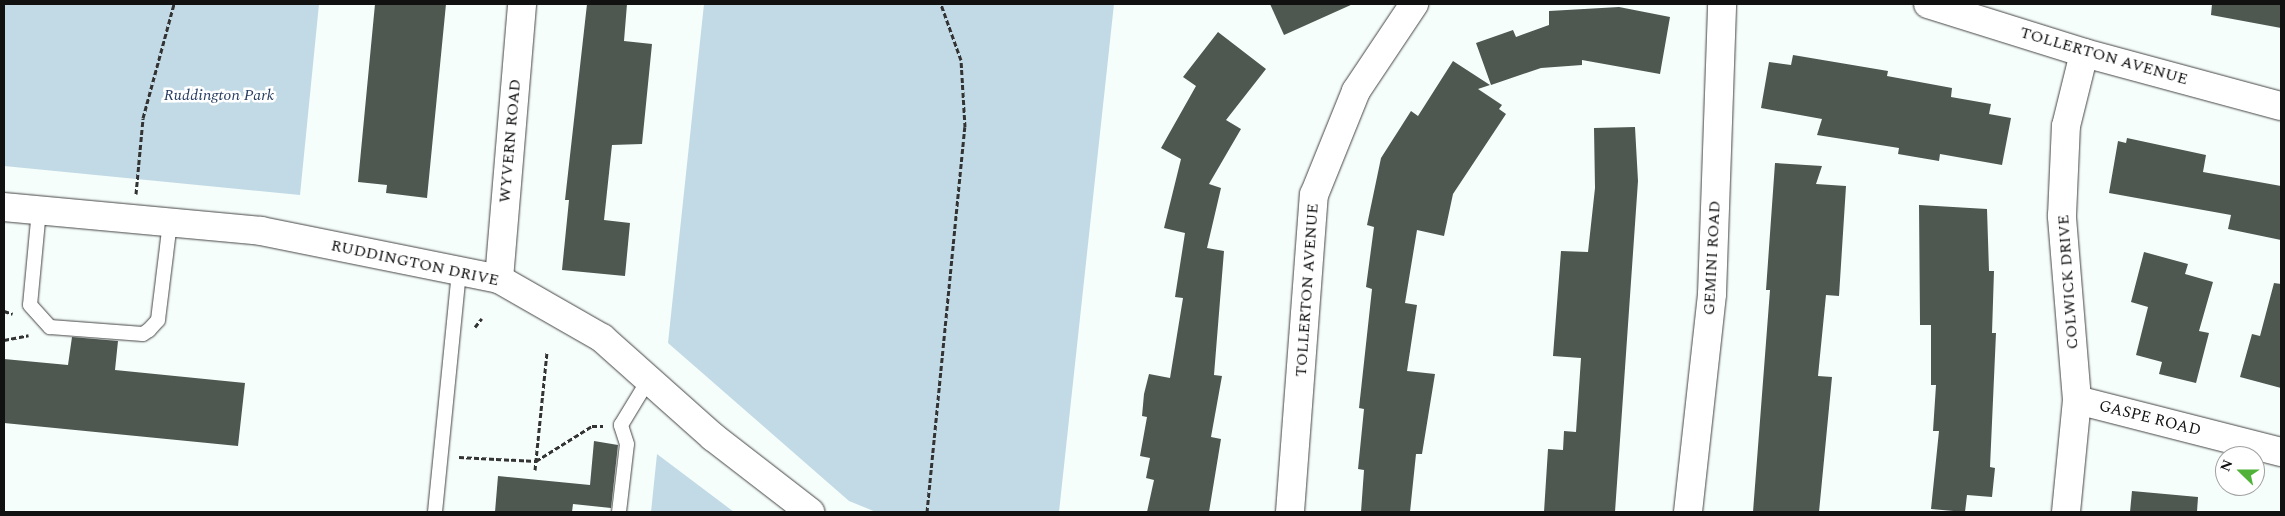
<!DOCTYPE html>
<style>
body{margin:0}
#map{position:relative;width:2285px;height:516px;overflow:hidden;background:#f6fefb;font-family:Spectral,serif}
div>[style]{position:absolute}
.green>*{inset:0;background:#c2dae6}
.building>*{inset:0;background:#4e5851}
.path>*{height:3px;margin-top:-1.5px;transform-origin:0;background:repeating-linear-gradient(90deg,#333 0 5px,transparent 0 7.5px)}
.roads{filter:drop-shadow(0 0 1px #444) drop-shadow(0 0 1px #444)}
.lane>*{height:14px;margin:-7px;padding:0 7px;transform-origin:7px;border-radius:7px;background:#fff}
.street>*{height:28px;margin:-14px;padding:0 14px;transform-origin:14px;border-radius:14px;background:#fff}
span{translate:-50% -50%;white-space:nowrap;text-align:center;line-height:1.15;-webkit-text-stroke:5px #fff;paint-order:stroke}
.street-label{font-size:16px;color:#111}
.park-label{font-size:16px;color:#283d62;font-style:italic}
.frame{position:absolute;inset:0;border:5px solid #111;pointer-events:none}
.north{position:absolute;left:2215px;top:446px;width:50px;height:50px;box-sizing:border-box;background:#fff;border:1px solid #a0a0a0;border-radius:50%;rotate:292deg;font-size:14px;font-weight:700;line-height:20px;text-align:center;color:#111}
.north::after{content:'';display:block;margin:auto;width:18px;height:22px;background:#50b238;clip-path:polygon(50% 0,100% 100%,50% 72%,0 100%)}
</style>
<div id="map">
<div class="green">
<div style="clip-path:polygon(4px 4px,319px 4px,300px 195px,4px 166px)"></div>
<div style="clip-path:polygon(704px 4px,1114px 4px,1059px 512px,876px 512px,849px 501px,668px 343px)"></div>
<div style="clip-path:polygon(657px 454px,734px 512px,651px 512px)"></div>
</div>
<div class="building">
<div style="clip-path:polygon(375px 4px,446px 4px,427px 198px,386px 193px,387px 185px,358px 182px)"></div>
<div style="clip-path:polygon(587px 4px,627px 4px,624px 41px,652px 44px,642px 144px,612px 145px,604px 220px,630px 223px,625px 276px,562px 270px,569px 200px,565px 200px)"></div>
<div style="clip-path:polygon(1270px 4px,1353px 4px,1284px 35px)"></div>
<div style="clip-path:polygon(2212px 4px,2281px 4px,2281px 28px,2211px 15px)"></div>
<div style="clip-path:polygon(1619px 7px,1670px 17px,1660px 74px,1582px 60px,1582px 65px,1541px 68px,1491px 85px,1476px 43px,1513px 30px,1516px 37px,1549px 25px,1549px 11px)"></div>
<div style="clip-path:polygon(1218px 32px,1266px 69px,1226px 120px,1241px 129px,1209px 184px,1221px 188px,1207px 248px,1224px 251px,1214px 375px,1222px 376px,1211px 437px,1221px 439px,1209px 512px,1147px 512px,1154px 480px,1146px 478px,1150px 458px,1140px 456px,1147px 417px,1142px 416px,1144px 394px,1149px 374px,1170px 378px,1183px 298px,1175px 297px,1185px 233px,1164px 228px,1181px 159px,1161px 148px,1196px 86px,1183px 77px)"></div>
<div style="clip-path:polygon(1793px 55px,1888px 71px,1887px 76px,1952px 88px,1951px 97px,1991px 104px,1989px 114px,2011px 118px,2002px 165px,1940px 154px,1939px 161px,1898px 154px,1899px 148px,1817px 135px,1822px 119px,1761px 108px,1769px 62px,1791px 65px)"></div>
<div style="clip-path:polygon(1453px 61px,1490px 85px,1478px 89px,1502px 105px,1499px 109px,1506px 114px,1453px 194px,1444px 236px,1417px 230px,1405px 303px,1417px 305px,1407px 371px,1435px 374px,1422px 454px,1416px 454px,1410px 512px,1361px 512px,1364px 470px,1358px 469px,1364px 409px,1359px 408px,1372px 289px,1366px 287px,1374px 227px,1367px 225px,1381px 158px,1411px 111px,1418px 116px)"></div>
<div style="clip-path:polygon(1635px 127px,1638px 181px,1615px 512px,1544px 512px,1548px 449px,1563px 450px,1564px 431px,1576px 432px,1581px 358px,1553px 356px,1561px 251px,1588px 252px,1595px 188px,1594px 128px)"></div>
<div style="clip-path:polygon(2127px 138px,2206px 155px,2203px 172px,2281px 186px,2281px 240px,2228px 229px,2231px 215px,2109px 193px,2118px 141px,2126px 143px)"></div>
<div style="clip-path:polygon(1775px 163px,1822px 166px,1816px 184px,1846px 186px,1839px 296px,1826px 295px,1818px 376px,1832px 377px,1819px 512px,1753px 512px,1770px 290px,1766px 290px)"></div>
<div style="clip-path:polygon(1919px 205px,1987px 209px,1989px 271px,1994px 271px,1992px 333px,1996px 333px,1990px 467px,1995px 468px,1992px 497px,1967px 495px,1965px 512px,1931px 509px,1939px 431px,1933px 431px,1936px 385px,1931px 385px,1931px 325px,1920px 325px)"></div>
<div style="clip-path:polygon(2144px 252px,2188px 264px,2185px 274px,2213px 282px,2199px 331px,2209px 333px,2196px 383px,2159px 374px,2162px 362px,2136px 355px,2148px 307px,2131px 302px)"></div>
<div style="clip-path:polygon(2274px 283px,2281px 284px,2281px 388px,2240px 377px,2252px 334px,2260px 336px)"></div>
<div style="clip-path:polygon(72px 337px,118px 341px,115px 370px,245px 383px,238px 446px,4px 423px,4px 359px,68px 365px)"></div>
<div style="clip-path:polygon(594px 441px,618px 445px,611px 508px,573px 504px,572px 512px,495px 512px,498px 476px,590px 485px)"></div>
<div style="clip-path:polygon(2132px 491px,2198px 497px,2197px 512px,2130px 512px)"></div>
</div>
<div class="path">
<div style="left:136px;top:194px;width:76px;rotate:-84.7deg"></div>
<div style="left:143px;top:118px;width:118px;rotate:-74.8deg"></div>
<div style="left:4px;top:311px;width:9px;rotate:18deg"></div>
<div style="left:475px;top:327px;width:11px;rotate:-52deg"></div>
<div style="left:4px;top:340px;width:25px;rotate:-11deg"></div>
<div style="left:459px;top:457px;width:77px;rotate:3deg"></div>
<div style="left:536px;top:461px;width:66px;rotate:-32deg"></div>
<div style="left:592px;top:426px;width:11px"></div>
<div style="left:535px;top:470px;width:119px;rotate:-84.2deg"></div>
<div style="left:927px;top:512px;width:387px;rotate:-84.4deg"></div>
<div style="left:965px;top:127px;width:67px;rotate:-93.4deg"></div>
<div style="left:961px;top:60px;width:59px;rotate:-109.7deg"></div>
</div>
<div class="roads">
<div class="lane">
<div style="left:39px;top:210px;width:95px;rotate:95.4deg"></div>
<div style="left:30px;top:305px;width:30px;rotate:48deg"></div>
<div style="left:50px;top:327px;width:93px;rotate:4.3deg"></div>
<div style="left:143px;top:334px;width:7px;rotate:-34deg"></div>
<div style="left:149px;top:330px;width:13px;rotate:-48deg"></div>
<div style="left:158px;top:320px;width:99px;rotate:-83deg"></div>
<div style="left:435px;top:512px;width:243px;rotate:-84.3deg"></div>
<div style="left:619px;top:512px;width:68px;rotate:-83.3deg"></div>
<div style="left:627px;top:444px;width:20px;rotate:-108deg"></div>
<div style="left:621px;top:425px;width:54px;rotate:-58.7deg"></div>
</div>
<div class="street">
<div style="left:1928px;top:4px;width:164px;rotate:17.4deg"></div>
<div style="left:2084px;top:53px;width:204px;rotate:15.1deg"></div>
<div style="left:4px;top:207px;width:258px;rotate:5.3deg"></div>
<div style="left:261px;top:231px;width:243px;rotate:11.4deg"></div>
<div style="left:499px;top:279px;width:119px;rotate:29.8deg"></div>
<div style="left:602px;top:338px;width:149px;rotate:41.7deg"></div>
<div style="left:713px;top:437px;width:123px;rotate:37.7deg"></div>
<div style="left:499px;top:279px;width:276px;rotate:-85.2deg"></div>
<div style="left:2077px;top:400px;width:211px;rotate:14.3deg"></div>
<div style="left:1290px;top:512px;width:318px;rotate:-85.7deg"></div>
<div style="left:1314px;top:195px;width:112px;rotate:-68deg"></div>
<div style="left:1356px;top:91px;width:105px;rotate:-56.3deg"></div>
<div style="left:1688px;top:512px;width:219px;rotate:-83.7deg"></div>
<div style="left:1712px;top:294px;width:290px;rotate:-88deg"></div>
<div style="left:2066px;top:512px;width:113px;rotate:-84.4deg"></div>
<div style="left:2077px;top:400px;width:185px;rotate:-94.7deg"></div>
<div style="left:2062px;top:216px;width:90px;rotate:-87.5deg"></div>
<div style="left:2066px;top:126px;width:75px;rotate:-76.1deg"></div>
</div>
</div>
<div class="street-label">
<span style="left:2104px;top:56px;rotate:16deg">TOLLERTON AVENUE</span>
<span style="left:510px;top:141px;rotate:-85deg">WYVERN ROAD</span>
<span style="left:1712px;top:258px;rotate:-87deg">GEMINI ROAD</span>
<span style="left:415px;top:263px;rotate:12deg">RUDDINGTON DRIVE</span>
<span style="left:2068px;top:282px;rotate:-94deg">COLWICK DRIVE</span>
<span style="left:1307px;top:290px;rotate:-86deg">TOLLERTON AVENUE</span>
<span style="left:2150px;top:418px;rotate:14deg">GASPE ROAD</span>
</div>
<div class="park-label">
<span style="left:219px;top:95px">Ruddington Park</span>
</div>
<div class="frame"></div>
<div class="north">N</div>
</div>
